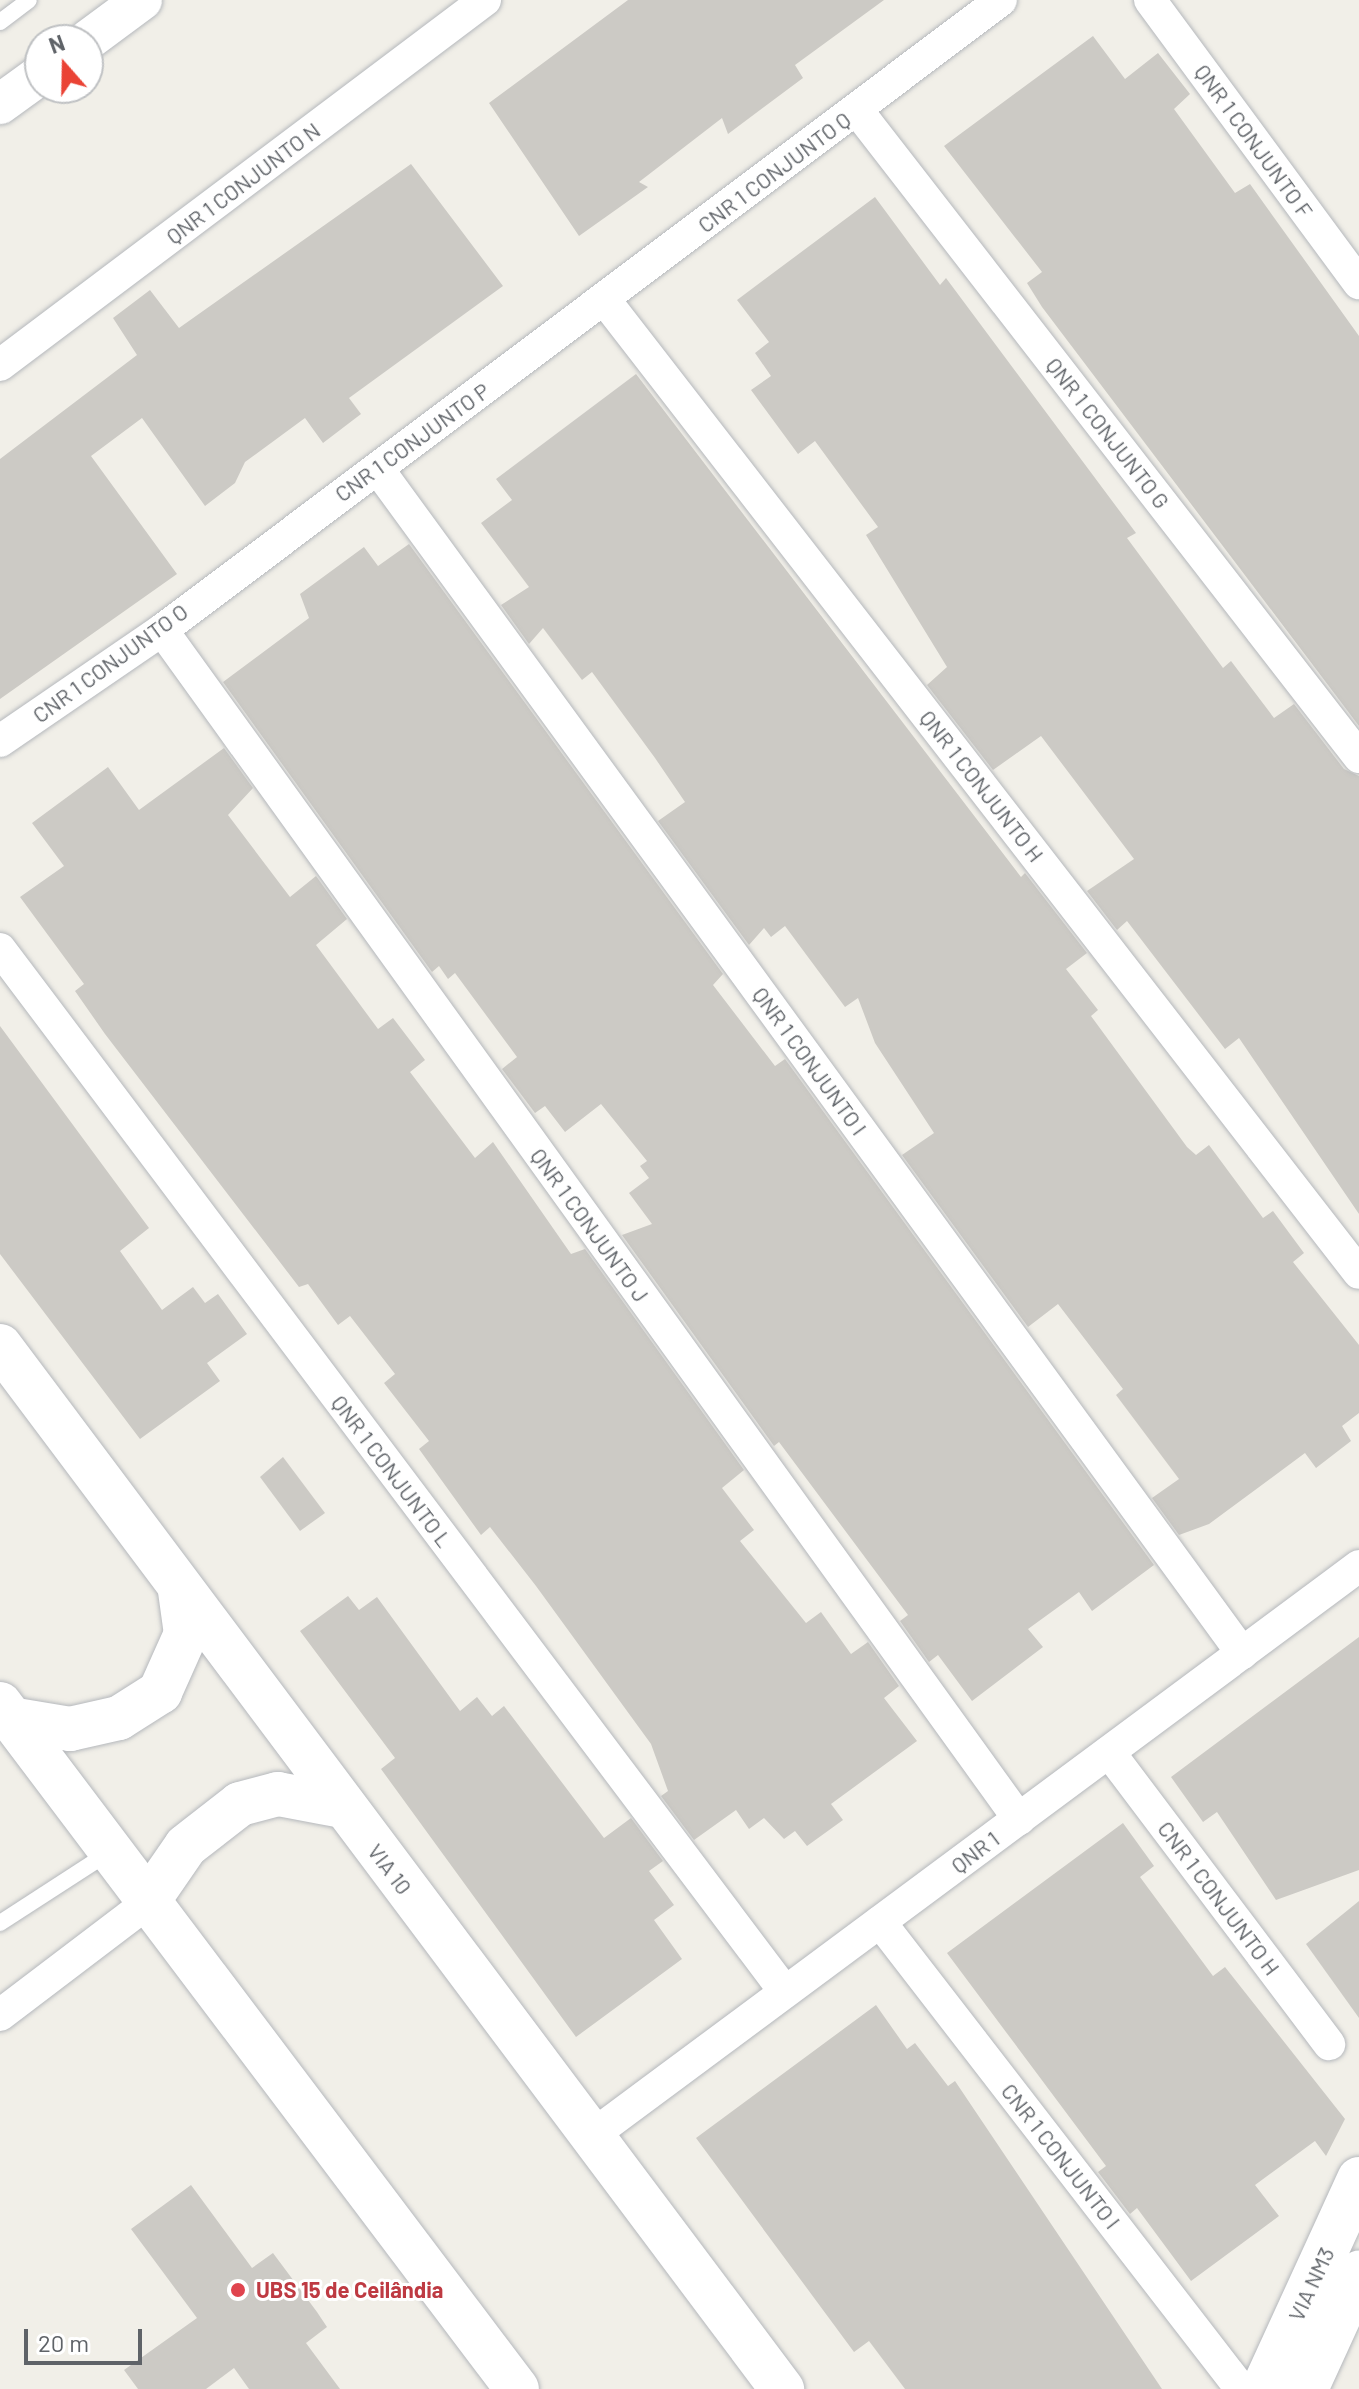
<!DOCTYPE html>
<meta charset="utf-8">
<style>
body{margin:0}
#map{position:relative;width:1359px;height:2389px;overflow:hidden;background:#f1efe8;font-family:Barlow,sans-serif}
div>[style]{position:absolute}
.building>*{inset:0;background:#cccac5}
.roads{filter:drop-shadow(0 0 2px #b5b8bc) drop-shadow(0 0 2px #b5b8bc)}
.service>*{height:16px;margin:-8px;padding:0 8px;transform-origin:8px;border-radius:8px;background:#fff}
.minor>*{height:32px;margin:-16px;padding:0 16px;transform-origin:16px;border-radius:16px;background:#fff}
.tertiary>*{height:40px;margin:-20px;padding:0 20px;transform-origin:20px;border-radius:20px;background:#fff}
.secondary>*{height:44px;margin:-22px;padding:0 22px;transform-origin:22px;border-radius:22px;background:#fff}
.dots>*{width:22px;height:22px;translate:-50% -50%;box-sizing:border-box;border:4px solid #fff;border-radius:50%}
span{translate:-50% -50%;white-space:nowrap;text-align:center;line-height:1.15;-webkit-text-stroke:6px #fff;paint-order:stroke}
.street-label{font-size:22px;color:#5f6368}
.health-label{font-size:22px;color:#be3a42;font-weight:700}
.left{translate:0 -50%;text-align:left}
.north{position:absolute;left:24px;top:24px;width:80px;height:80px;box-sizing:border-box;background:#fff;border:2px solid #bfc1c3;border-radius:50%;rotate:340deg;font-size:22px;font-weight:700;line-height:32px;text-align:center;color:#5f6368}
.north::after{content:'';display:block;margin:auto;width:28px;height:36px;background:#ea4335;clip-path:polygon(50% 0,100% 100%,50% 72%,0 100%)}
.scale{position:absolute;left:24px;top:2329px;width:118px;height:36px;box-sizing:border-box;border:4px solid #5f6368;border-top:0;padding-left:10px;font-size:24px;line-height:28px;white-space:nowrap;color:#5f6368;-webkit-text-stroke:6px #fff;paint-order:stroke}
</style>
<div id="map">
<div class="building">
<div style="clip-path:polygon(628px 0,884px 0,795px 65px,803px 78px,728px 134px,722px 118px,639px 182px,648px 187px,579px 236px,489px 103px)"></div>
<div style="clip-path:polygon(1093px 36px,1125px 79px,1158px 53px,1190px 94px,1174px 109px,1235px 193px,1250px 184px,1359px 336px,1359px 726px,1042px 307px,1027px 283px,1042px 272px,944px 146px)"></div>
<div style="clip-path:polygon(411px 164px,503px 286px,349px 398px,361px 414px,323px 443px,305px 418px,245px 462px,235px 483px,205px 506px,142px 418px,91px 456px,177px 574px,0 699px,0 459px,137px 355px,113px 318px,150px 290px,179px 328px)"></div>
<div style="clip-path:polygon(875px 197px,940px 285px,946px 278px,1136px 533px,1127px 538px,1223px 668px,1231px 661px,1274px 718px,1294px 704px,1344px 769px,1359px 776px,1359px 1214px,1239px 1038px,1225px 1049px,1127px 921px,1117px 930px,1087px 891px,1134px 859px,1041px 736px,993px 770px,927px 685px,947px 667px,866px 535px,878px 527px,815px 441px,798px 454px,751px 390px,771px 376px,755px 353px,769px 342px,737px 300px)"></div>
<div style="clip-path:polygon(636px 374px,1021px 877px,1025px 873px,1087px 953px,1066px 969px,1098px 1010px,1091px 1016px,1187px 1147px,1196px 1155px,1209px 1145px,1263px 1218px,1273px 1211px,1304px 1253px,1293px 1262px,1359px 1345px,1359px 1413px,1342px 1426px,1351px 1441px,1316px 1468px,1305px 1453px,1209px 1524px,1179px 1535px,1152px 1498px,1179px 1479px,1116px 1395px,1123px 1389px,1058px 1304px,1028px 1327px,902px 1155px,934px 1133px,875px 1043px,858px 998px,845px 1007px,785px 926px,771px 937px,764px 928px,749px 945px,658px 821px,685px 802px,655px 758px,592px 672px,582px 680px,543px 628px,529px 644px,501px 605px,529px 587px,481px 523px,512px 500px,496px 479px)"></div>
<div style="clip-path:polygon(409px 544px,723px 974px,713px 985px,775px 1066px,785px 1059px,1154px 1565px,1092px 1611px,1079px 1592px,1028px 1629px,1043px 1647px,972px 1701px,938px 1655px,929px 1662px,900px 1621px,908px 1615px,779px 1442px,774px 1446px,622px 1235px,652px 1224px,629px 1193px,649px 1178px,640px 1166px,647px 1161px,601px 1104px,565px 1132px,545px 1106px,535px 1113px,502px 1069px,517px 1057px,455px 973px,448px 979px,439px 966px,432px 972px,223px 682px,309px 618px,300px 594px,364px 547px,378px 566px)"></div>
<div style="clip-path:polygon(224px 748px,253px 788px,228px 815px,290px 897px,316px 876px,347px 919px,316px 945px,378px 1029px,393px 1018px,425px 1060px,410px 1072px,475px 1158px,493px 1142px,571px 1254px,585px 1249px,744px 1470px,722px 1488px,754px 1530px,740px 1541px,806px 1623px,821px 1612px,851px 1654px,868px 1642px,899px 1686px,884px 1698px,917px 1741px,831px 1804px,843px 1820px,807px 1846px,795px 1831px,784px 1839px,764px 1818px,749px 1829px,736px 1810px,694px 1840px,661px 1796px,668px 1791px,651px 1744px,536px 1586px,490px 1527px,481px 1535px,419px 1449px,429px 1441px,384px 1383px,395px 1374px,350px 1316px,338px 1325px,308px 1284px,299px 1287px,105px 1034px,75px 991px,84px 984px,20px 897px,64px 866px,32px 823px,108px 767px,139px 810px)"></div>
<div style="clip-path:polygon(0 1026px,149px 1228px,120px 1251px,162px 1310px,193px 1287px,205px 1303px,218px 1294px,247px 1334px,207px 1363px,220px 1381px,140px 1439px,0 1254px)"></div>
<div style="clip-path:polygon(283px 1457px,325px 1513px,300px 1531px,260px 1477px)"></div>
<div style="clip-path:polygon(348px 1596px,359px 1610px,377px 1597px,460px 1711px,477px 1697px,492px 1716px,504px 1706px,604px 1838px,631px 1818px,663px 1861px,649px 1871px,674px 1905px,654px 1920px,682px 1959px,576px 2037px,381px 1769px,395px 1758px,300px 1631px)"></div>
<div style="clip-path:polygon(1359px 1637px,1359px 1870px,1276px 1900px,1217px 1812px,1203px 1822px,1171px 1777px)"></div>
<div style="clip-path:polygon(1123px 1823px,1154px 1866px,1140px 1877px,1213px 1976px,1225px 1967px,1345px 2119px,1326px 2156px,1315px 2141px,1255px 2185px,1279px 2216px,1191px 2281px,1137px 2208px,1130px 2214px,1098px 2172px,1106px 2166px,947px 1953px)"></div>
<div style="clip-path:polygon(1359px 1901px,1359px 2018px,1306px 1944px)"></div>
<div style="clip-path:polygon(876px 2005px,907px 2049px,915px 2043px,948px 2086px,955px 2081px,1162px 2389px,905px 2389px,869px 2341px,854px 2352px,696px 2138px)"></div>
<div style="clip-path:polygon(191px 2185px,252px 2268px,273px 2253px,317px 2312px,327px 2327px,306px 2343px,340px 2389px,249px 2389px,234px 2368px,206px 2389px,138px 2389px,124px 2370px,197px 2318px,131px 2229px)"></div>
</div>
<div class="roads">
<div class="service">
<div style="left:0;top:22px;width:36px;rotate:-37deg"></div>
<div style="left:0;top:1923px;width:129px;rotate:-32.9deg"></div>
</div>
<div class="minor">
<div style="left:1150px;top:0;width:352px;rotate:53.6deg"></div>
<div style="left:857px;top:110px;width:819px;rotate:52.19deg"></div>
<div style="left:604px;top:299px;width:1232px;rotate:52.22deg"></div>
<div style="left:0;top:365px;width:607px;rotate:-36.96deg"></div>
<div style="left:378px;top:469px;width:1466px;rotate:53.88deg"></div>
<div style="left:162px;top:630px;width:1466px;rotate:54.22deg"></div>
<div style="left:0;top:741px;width:196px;rotate:-34.4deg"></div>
<div style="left:162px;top:630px;width:1049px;rotate:-36.9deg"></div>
<div style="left:0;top:949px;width:1305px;rotate:53.03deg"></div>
<div style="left:1109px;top:1752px;width:366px;rotate:53deg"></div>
<div style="left:880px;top:1922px;width:590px;rotate:52.3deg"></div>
<div style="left:0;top:2015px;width:183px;rotate:-37.2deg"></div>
<div style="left:590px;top:2137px;width:958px;rotate:-36.59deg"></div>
</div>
<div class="tertiary">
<div style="left:88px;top:40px;width:67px;rotate:-36.5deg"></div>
<div style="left:0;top:104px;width:49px;rotate:-35.9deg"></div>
</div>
<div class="secondary">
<div style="left:0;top:1346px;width:1304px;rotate:53.14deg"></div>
<div style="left:0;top:1704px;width:858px;rotate:52.96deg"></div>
<div style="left:10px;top:1719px;width:61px;rotate:9.5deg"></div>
<div style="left:70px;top:1729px;width:50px;rotate:-12.7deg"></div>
<div style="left:119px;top:1718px;width:49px;rotate:-32.4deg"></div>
<div style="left:160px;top:1692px;width:64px;rotate:-65.9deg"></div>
<div style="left:186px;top:1634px;width:43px;rotate:-97.9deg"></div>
<div style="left:146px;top:1904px;width:70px;rotate:-55.4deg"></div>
<div style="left:186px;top:1846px;width:68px;rotate:-37.9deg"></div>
<div style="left:240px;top:1804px;width:39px;rotate:-15deg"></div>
<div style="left:278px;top:1794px;width:65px;rotate:10.6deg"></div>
<div style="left:1263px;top:2389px;width:231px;rotate:-65.4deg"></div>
<div style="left:1306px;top:2389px;width:128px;rotate:-65.4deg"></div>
</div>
</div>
<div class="dots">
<div style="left:238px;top:2290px;background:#e0444e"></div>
</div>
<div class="street-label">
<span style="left:1254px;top:141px;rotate:54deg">QNR 1 CONJUNTO F</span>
<span style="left:774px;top:172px;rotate:-37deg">CNR 1 CONJUNTO Q</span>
<span style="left:243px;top:183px;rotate:-37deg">QNR 1 CONJUNTO N</span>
<span style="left:1108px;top:433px;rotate:52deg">QNR 1 CONJUNTO G</span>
<span style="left:412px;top:442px;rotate:-36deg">CNR 1 CONJUNTO P</span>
<span style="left:110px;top:663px;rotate:-36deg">CNR 1 CONJUNTO O</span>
<span style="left:982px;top:786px;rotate:52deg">QNR 1 CONJUNTO H</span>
<span style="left:810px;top:1061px;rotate:54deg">QNR 1 CONJUNTO I</span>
<span style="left:590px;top:1225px;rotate:54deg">QNR 1 CONJUNTO J</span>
<span style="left:392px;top:1471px;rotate:53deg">QNR 1 CONJUNTO L</span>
<span style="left:975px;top:1852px;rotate:-37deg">QNR 1</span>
<span style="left:390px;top:1869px;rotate:53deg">VIA 10</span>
<span style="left:1219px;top:1898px;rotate:53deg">CNR 1 CONJUNTO H</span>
<span style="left:1061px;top:2156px;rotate:52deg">CNR 1 CONJUNTO I</span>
<span style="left:1311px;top:2284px;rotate:-65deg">VIA NM3</span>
</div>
<div class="health-label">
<span class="left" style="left:256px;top:2290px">UBS 15 de Ceilândia</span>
</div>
<div class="north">N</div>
<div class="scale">20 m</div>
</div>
